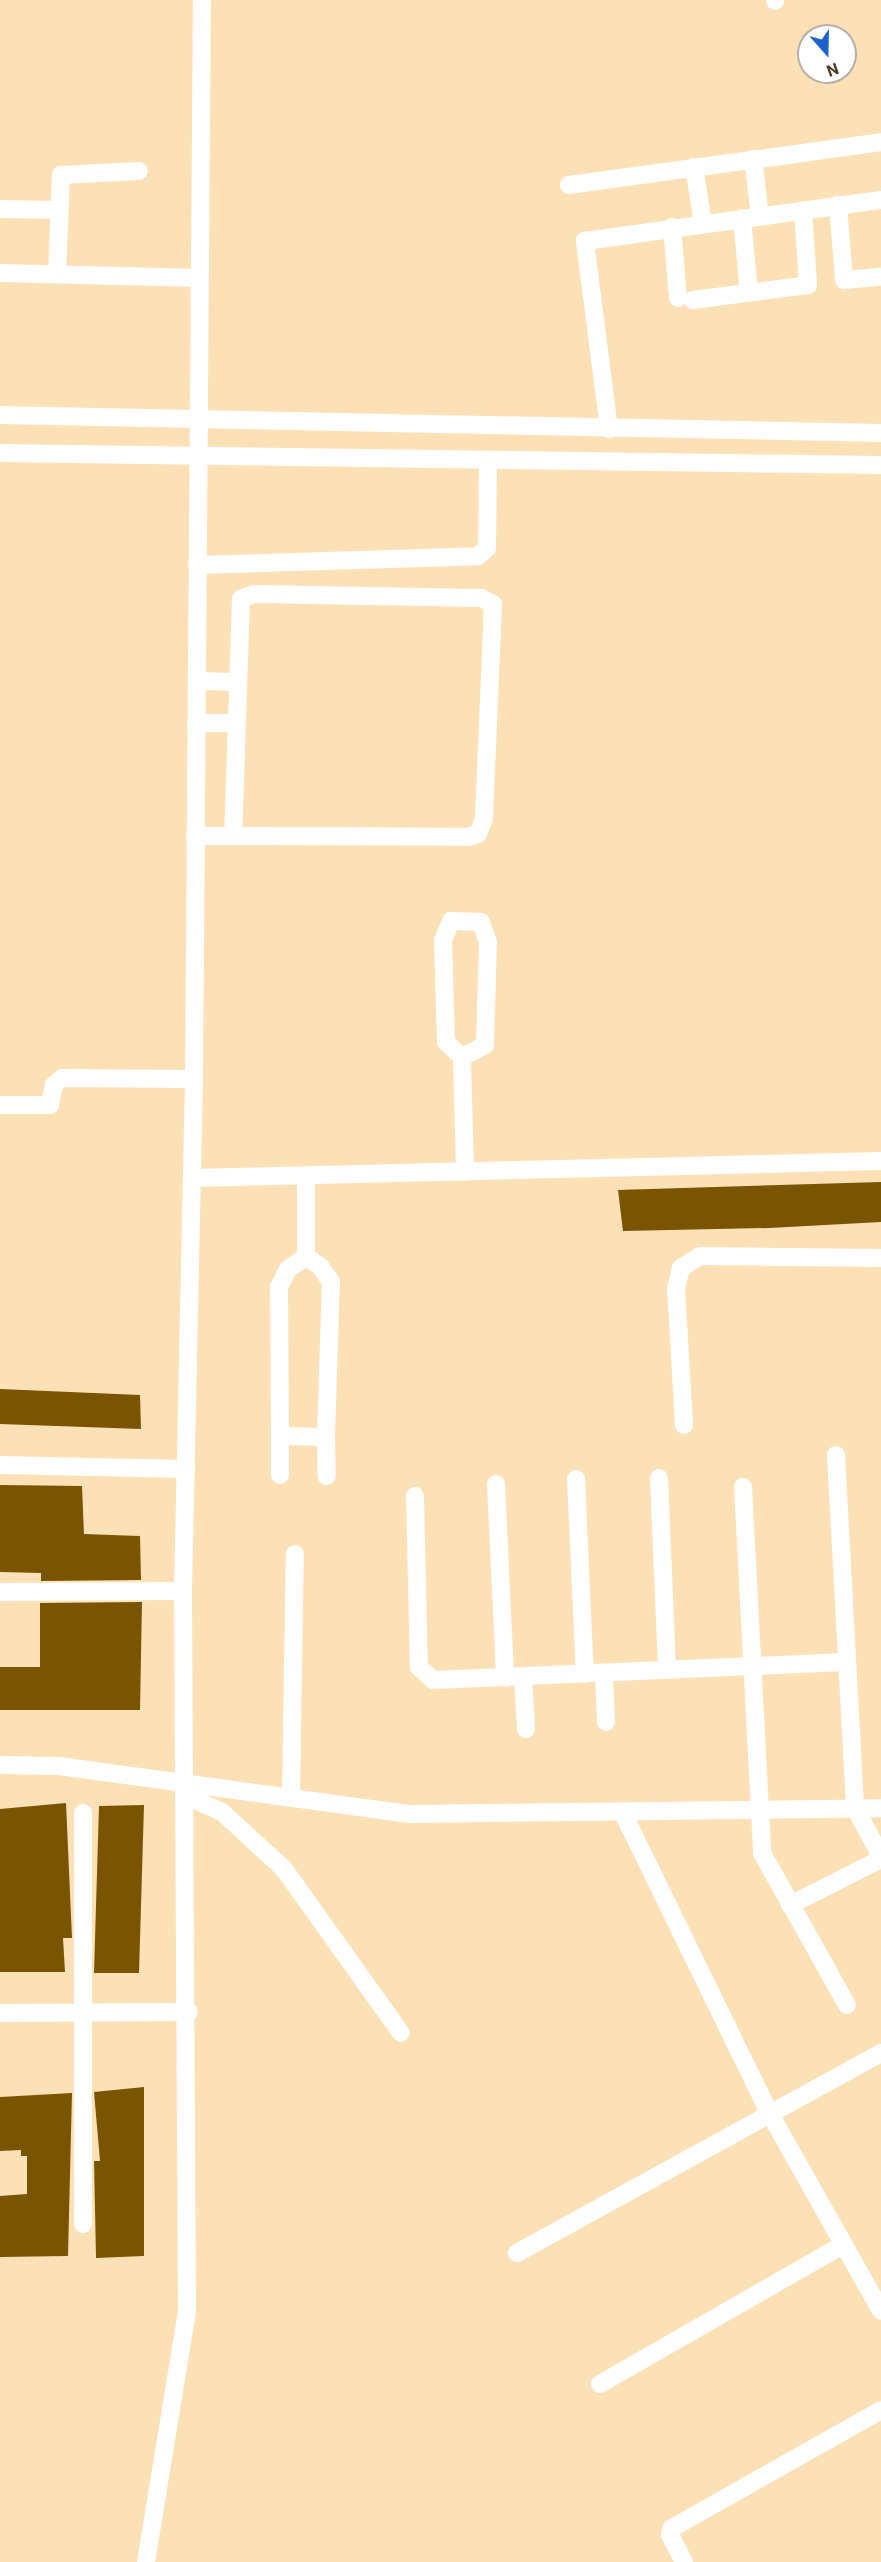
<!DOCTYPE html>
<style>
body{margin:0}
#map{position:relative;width:881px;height:2562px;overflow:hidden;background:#fce1b6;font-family:Roboto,sans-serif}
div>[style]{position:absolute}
.building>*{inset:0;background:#795401}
.minor>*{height:18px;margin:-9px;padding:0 9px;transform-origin:9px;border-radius:9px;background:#fff}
span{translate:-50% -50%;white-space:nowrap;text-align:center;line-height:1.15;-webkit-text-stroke:6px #fff;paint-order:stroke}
.north{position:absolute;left:797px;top:24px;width:60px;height:60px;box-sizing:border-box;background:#fff;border:2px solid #b6b0a7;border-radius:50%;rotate:160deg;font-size:16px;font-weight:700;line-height:24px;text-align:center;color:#483a24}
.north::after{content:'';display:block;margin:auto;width:21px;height:27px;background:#1c63cf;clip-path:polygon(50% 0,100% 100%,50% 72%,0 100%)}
</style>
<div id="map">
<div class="building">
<div style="clip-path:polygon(881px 1182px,881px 1222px,769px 1228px,623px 1231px,618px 1190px)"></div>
<div style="clip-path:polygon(0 1389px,140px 1395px,141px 1429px,0 1424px)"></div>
<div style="clip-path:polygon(0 1485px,82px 1486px,84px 1534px,140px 1536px,141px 1580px,41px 1581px,41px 1573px,0 1572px)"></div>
<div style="clip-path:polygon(142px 1602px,140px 1710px,0 1710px,0 1667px,40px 1667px,40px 1603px)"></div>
<div style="clip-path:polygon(66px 1803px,72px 1938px,63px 1938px,65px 1972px,0 1972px,0 1809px)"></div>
<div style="clip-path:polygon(144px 1805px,139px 1973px,94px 1973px,99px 1806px)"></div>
<div style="clip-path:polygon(144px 2087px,144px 2256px,96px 2258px,94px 2161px,100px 2161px,94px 2092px)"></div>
<div style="clip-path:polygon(72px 2093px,68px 2256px,0 2257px,0 2196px,27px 2194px,27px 2156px,21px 2156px,21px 2150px,0 2151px,0 2097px)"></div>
</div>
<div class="minor">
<div style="left:775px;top:0;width:1px;rotate:90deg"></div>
<div style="left:753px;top:159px;width:57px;rotate:83deg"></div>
<div style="left:694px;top:167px;width:57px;rotate:80.9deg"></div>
<div style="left:569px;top:185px;width:315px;rotate:-7.8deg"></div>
<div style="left:838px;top:205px;width:75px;rotate:85.4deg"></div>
<div style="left:844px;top:280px;width:37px;rotate:-5deg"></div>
<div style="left:0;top:209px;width:58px;rotate:1deg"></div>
<div style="left:742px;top:218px;width:75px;rotate:84.7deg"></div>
<div style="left:672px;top:227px;width:71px;rotate:85.2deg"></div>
<div style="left:0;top:273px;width:200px;rotate:1.4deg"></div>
<div style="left:57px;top:274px;width:99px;rotate:-87.7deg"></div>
<div style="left:61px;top:175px;width:78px;rotate:-2.9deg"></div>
<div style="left:693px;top:300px;width:116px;rotate:-7.4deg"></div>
<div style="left:808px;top:285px;width:75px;rotate:-93.8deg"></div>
<div style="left:0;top:415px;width:881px;rotate:1.17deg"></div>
<div style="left:609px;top:429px;width:190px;rotate:-97.3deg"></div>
<div style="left:585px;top:241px;width:299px;rotate:-7.9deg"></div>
<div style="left:0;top:453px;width:881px;rotate:0.78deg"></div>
<div style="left:197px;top:565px;width:281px;rotate:-1.8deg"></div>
<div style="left:478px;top:556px;width:12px;rotate:-42deg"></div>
<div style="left:487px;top:548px;width:88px;rotate:-89.3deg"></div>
<div style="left:197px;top:681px;width:40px;rotate:1.4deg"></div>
<div style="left:196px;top:723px;width:40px"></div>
<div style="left:195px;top:836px;width:38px"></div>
<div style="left:233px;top:836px;width:236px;rotate:0.2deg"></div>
<div style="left:469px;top:837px;width:9px;rotate:-18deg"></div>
<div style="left:478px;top:834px;width:17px;rotate:-69deg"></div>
<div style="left:484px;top:818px;width:214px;rotate:-87.6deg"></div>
<div style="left:493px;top:604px;width:13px;rotate:-153deg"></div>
<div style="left:481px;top:598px;width:227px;rotate:-179deg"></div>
<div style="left:254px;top:594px;width:14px;rotate:159deg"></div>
<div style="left:241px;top:599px;width:237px;rotate:91.9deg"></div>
<div style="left:462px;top:1057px;width:22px;rotate:-137deg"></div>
<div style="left:446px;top:1042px;width:102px;rotate:-91.7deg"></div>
<div style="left:443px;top:940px;width:21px;rotate:-67deg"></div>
<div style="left:451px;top:921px;width:30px;rotate:2deg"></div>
<div style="left:481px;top:922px;width:21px;rotate:71deg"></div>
<div style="left:488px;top:942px;width:103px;rotate:91.7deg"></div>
<div style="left:485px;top:1045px;width:26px;rotate:152deg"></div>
<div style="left:462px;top:1057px;width:115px;rotate:88.5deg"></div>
<div style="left:0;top:1105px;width:50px"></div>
<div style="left:50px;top:1105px;width:20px;rotate:-79deg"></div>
<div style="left:54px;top:1085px;width:11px;rotate:-41deg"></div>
<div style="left:62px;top:1078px;width:132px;rotate:0.4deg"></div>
<div style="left:306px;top:1176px;width:81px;rotate:90deg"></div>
<div style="left:306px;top:1257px;width:22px;rotate:146deg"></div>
<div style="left:288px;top:1269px;width:20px;rotate:117deg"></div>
<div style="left:279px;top:1287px;width:149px;rotate:89.6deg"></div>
<div style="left:280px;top:1436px;width:46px;rotate:1.2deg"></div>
<div style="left:326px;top:1437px;width:155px;rotate:-88.2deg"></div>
<div style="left:331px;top:1282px;width:19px;rotate:-125deg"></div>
<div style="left:320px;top:1266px;width:17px;rotate:-147deg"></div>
<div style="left:192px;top:1178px;width:689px;rotate:-1.41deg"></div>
<div style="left:684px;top:1425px;width:137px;rotate:-93.3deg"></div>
<div style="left:676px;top:1288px;width:21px;rotate:-76deg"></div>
<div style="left:681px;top:1268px;width:22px;rotate:-32deg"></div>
<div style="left:700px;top:1256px;width:181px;rotate:0.6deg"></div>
<div style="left:326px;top:1437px;width:39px;rotate:89deg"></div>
<div style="left:836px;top:1455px;width:354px;rotate:86.9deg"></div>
<div style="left:855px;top:1808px;width:55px;rotate:61.6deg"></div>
<div style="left:0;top:1465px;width:186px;rotate:1.2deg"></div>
<div style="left:280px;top:1475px;width:39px;rotate:-90deg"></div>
<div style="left:659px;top:1478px;width:192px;rotate:87.6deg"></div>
<div style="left:576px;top:1479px;width:195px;rotate:87.4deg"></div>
<div style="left:496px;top:1484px;width:194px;rotate:87.3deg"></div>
<div style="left:743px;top:1487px;width:366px;rotate:87deg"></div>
<div style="left:762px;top:1853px;width:174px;rotate:60.8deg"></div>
<div style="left:415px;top:1496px;width:171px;rotate:88.7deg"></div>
<div style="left:419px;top:1667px;width:19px;rotate:43deg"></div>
<div style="left:433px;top:1680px;width:412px;rotate:-2.5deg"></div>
<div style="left:0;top:1592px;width:183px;rotate:-0.3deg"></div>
<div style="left:604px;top:1673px;width:49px;rotate:87.7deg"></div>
<div style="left:523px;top:1677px;width:52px;rotate:86.7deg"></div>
<div style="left:0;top:1765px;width:59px;rotate:1deg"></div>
<div style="left:59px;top:1766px;width:354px;rotate:7.8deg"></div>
<div style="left:410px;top:1814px;width:471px;rotate:-0.7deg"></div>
<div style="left:186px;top:1796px;width:39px;rotate:24deg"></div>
<div style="left:222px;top:1812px;width:84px;rotate:42.6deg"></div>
<div style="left:284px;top:1869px;width:201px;rotate:54.5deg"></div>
<div style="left:291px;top:1797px;width:243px;rotate:-89.1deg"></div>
<div style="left:623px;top:1813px;width:333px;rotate:64deg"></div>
<div style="left:769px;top:2112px;width:228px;rotate:60.6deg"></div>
<div style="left:790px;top:1905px;width:102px;rotate:-26.8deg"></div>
<div style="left:0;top:2013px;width:189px;rotate:-0.3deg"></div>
<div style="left:83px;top:2224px;width:411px;rotate:-90deg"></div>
<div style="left:517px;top:2253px;width:415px;rotate:-28.8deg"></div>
<div style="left:600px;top:2384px;width:280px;rotate:-29.8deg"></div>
<div style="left:146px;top:2562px;width:253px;rotate:-80.7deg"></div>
<div style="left:187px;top:2312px;width:721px;rotate:-90.32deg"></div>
<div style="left:183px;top:1591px;width:512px;rotate:-88.77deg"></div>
<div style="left:194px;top:1079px;width:1079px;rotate:-89.58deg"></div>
<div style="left:684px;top:2562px;width:30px;rotate:-117deg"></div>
<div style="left:670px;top:2535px;width:7px;rotate:-74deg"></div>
<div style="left:672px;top:2528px;width:240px;rotate:-29.4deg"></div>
</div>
<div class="north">N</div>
</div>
